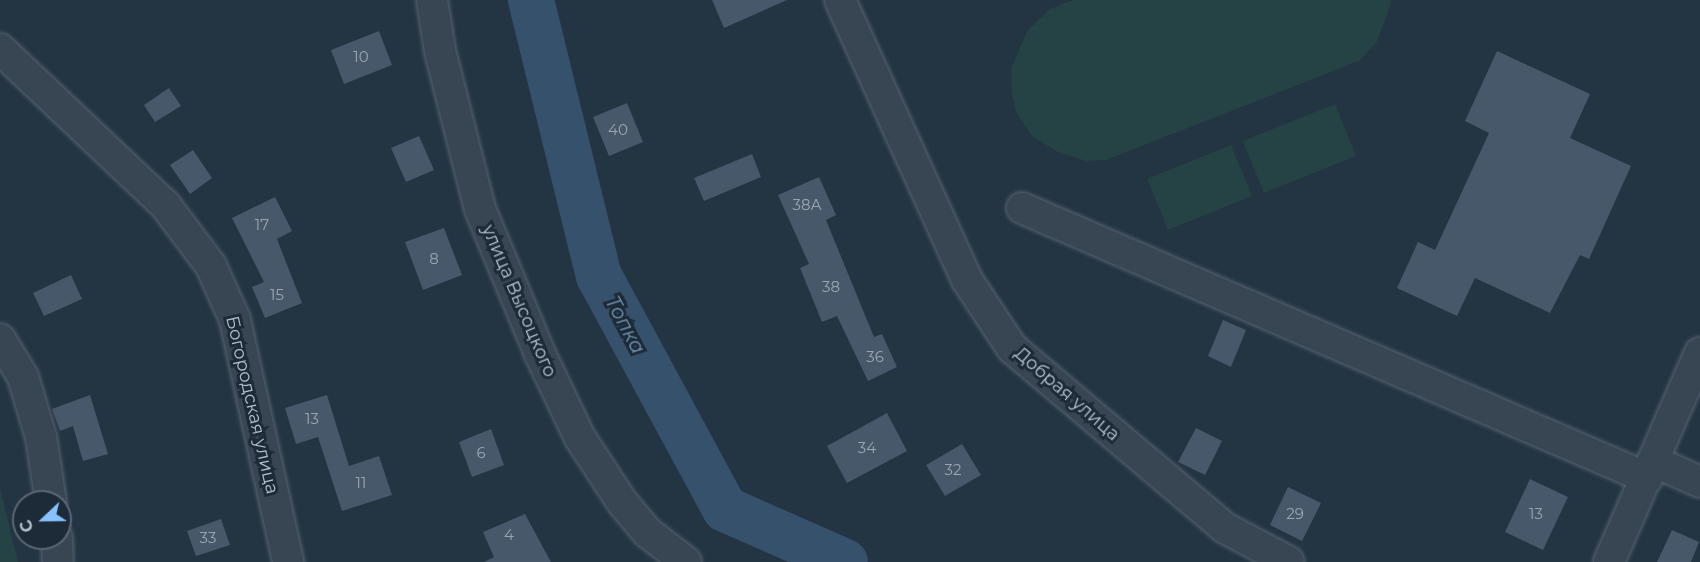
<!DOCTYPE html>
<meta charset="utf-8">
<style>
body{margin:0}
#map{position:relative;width:1700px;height:562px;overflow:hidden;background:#233443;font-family:Montserrat,sans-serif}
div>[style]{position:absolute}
.green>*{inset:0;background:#254344}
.river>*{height:46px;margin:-23px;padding:0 23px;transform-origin:23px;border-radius:23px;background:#36516c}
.building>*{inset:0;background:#47586a}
.roads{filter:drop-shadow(0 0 2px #566370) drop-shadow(0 0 2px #566370)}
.minor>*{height:30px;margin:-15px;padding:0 15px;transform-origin:15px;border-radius:15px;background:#384553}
span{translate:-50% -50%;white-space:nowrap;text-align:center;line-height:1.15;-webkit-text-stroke:6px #1d2a38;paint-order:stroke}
.number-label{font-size:15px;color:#9aa6b4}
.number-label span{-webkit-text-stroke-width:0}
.street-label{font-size:18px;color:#b5c0cd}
.water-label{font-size:20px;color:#7294b3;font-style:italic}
.north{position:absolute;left:12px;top:490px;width:60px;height:60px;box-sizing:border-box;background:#1d2a38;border:2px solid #5a6674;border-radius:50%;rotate:248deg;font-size:16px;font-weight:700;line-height:24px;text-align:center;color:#b5c0cd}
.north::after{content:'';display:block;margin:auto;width:21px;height:27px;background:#88c1ff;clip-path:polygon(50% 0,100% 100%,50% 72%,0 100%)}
</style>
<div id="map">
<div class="green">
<div style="clip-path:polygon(1073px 0,1392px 0,1377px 42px,1359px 61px,1106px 160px,1086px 161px,1058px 152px,1032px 136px,1016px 112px,1012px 93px,1011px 68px,1028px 30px,1050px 9px)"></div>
<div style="clip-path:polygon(1335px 104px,1356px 156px,1264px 193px,1243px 141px)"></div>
<div style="clip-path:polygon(1231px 145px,1252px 196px,1168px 230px,1147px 179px)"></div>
<div style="clip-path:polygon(0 488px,18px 562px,0 562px)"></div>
</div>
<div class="river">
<div style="left:531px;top:0;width:284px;rotate:76.2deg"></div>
<div style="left:599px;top:276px;width:265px;rotate:61.6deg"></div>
<div style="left:725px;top:509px;width:131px;rotate:23.8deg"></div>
</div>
<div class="building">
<div style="clip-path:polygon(712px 0,787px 0,724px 28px)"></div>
<div style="clip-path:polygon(379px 31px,392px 65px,344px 84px,331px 50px)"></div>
<div style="clip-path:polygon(1497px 51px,1590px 94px,1570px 138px,1631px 166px,1589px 259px,1580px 255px,1550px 313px,1475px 278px,1457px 316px,1397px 288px,1418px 242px,1435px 250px,1489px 133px,1465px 121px)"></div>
<div style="clip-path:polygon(169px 88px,181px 106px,155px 122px,144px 105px)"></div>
<div style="clip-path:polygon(627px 103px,643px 142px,609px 156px,593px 117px)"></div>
<div style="clip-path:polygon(419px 136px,434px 170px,406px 182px,391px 148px)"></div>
<div style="clip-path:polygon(193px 150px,212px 178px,190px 194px,170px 165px)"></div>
<div style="clip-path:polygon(752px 154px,761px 177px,704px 201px,694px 178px)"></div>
<div style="clip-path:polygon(819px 177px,836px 215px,826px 220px,874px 337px,882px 334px,897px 367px,868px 381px,837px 316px,822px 322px,800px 268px,809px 264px,778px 195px)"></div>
<div style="clip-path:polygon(275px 197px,292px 231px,277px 239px,302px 303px,265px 318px,252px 287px,264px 282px,232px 218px)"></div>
<div style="clip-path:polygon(444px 228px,462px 275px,423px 290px,405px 242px)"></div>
<div style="clip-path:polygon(71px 275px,82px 299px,44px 316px,33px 293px)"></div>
<div style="clip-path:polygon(1223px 320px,1246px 330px,1231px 367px,1208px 356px)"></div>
<div style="clip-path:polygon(90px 395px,108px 454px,83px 461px,73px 426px,60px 431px,52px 409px)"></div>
<div style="clip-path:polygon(327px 395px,349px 466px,379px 456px,392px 495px,342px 511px,318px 437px,296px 444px,285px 408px)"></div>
<div style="clip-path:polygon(887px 413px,907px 451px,847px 483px,827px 446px)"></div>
<div style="clip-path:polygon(1196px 428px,1222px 441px,1205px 475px,1178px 462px)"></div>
<div style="clip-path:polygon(491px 429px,504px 465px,472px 477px,459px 442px)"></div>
<div style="clip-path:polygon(962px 444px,981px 475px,945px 496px,926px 465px)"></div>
<div style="clip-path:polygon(1530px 479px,1568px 497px,1543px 550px,1505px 532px)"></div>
<div style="clip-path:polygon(1288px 487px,1321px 503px,1302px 541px,1270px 525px)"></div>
<div style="clip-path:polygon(525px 514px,551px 562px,484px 562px,494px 557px,483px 532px)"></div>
<div style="clip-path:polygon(221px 519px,230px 545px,196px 556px,187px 531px)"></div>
<div style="clip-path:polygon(1672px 530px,1699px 542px,1691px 562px,1657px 562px)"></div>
</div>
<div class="roads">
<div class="minor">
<div style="left:432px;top:0;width:52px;rotate:81.1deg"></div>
<div style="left:440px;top:51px;width:163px;rotate:75.8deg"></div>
<div style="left:480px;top:209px;width:157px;rotate:67.5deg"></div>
<div style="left:540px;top:354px;width:93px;rotate:64.5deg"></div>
<div style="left:580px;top:438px;width:77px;rotate:56.7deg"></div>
<div style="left:622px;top:502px;width:39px;rotate:50deg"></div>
<div style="left:647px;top:532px;width:49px;rotate:37.6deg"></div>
<div style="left:840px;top:0;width:307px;rotate:65.6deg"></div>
<div style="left:967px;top:280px;width:82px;rotate:56.5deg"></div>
<div style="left:1012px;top:348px;width:279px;rotate:40.2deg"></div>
<div style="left:1225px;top:528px;width:72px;rotate:28deg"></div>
<div style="left:0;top:49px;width:228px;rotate:43.4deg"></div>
<div style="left:166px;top:206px;width:75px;rotate:53.1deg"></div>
<div style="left:211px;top:266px;width:59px;rotate:66deg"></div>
<div style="left:235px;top:320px;width:248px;rotate:77.6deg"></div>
<div style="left:1022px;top:208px;width:681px;rotate:23.36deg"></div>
<div style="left:0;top:339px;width:44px;rotate:58.8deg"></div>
<div style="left:23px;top:377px;width:63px;rotate:73.3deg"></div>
<div style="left:41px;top:437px;width:66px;rotate:81.3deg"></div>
<div style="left:1653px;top:461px;width:51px;rotate:24.1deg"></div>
<div style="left:57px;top:538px;width:24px;rotate:88deg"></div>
<div style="left:1609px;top:562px;width:228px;rotate:-66.5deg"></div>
</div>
</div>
<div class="number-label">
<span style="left:361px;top:57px">10</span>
<span style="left:618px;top:130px">40</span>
<span style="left:807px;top:205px">38А</span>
<span style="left:262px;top:225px">17</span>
<span style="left:434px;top:259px">8</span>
<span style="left:831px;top:287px">38</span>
<span style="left:277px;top:295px">15</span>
<span style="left:875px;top:357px">36</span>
<span style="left:312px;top:419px">13</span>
<span style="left:867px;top:448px">34</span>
<span style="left:481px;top:453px">6</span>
<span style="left:953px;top:470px">32</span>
<span style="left:361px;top:483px">11</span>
<span style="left:1295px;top:514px">29</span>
<span style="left:1536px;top:514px">13</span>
<span style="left:509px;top:535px">4</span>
<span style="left:208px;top:538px">33</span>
</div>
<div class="street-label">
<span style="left:519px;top:301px;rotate:67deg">улица Высоцкого</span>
<span style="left:1067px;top:394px;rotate:41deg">Добрая улица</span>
<span style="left:252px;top:405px;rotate:77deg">Богородская улица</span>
</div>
<div class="water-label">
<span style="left:625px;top:325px;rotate:62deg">Топка</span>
</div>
<div class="north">С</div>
</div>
